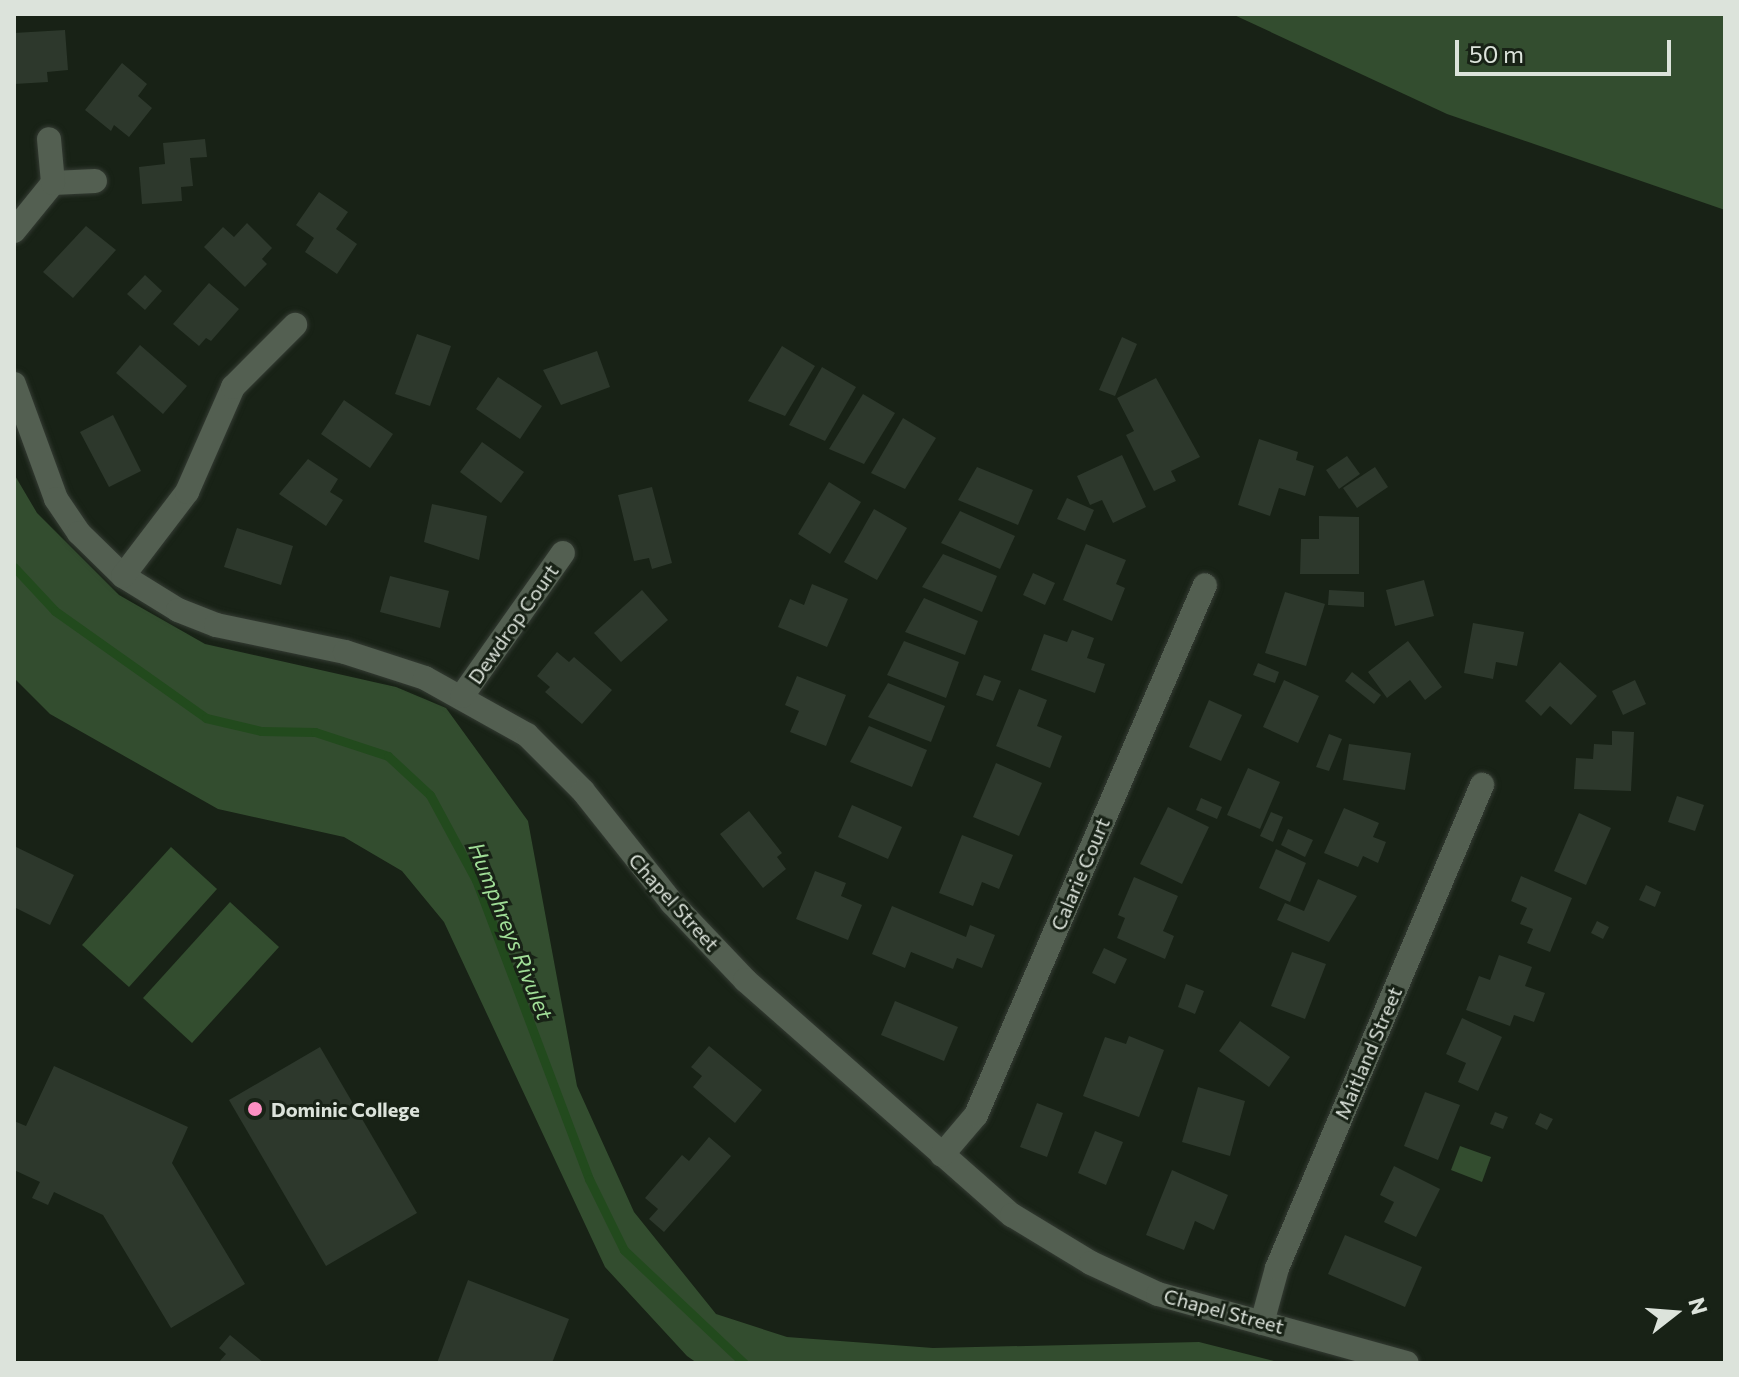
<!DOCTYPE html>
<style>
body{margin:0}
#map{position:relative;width:1739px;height:1377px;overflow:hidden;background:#182216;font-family:Commissioner,sans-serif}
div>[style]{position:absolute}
.green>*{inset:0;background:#334d2f}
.stream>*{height:9px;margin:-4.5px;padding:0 4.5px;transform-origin:4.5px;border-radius:4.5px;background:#224a1d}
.building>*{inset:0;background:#2d382c}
.roads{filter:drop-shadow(0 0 2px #343b33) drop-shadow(0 0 2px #343b33)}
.minor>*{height:24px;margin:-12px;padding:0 12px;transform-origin:12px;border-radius:12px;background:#535f51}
.dots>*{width:22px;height:22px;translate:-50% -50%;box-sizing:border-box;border:4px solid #182216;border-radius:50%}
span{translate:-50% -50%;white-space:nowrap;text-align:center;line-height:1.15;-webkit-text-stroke:6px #182216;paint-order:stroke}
.street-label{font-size:20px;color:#dce3db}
.poi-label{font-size:20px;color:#dce3db;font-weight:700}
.left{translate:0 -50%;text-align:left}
.water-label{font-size:22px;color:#a0de97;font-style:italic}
.frame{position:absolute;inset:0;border:16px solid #dce3db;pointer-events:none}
.north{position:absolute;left:1635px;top:1273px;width:80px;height:80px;-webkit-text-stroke:6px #182216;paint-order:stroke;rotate:73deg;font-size:22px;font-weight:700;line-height:32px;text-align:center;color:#dce3db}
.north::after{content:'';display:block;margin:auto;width:28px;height:36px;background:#dce3db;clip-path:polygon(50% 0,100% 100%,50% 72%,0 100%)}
.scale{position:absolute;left:1455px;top:40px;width:216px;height:36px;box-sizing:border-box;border:4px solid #dce3db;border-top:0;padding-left:10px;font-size:24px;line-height:28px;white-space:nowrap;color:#dce3db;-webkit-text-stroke:6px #182216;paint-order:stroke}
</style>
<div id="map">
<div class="green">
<div style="clip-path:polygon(1232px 14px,1725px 14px,1725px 210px,1447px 114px)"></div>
<div style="clip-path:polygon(14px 474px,37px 513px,119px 595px,205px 644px,396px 687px,446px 708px,528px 821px,577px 1086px,634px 1212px,716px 1314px,787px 1337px,933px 1348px,1199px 1342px,1282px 1363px,697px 1363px,687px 1356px,605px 1267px,444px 922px,402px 871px,344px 837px,218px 809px,50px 714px,14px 678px)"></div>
<div style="clip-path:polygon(171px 847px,217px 889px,129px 987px,82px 945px)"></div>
<div style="clip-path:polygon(230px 902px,279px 947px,192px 1043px,143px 998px)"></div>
<div style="clip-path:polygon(1460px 1146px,1491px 1157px,1482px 1182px,1451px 1170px)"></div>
</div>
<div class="stream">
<div style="left:14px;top:567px;width:60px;rotate:47deg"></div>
<div style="left:55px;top:611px;width:185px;rotate:35.3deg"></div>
<div style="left:206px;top:718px;width:57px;rotate:13.3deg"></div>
<div style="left:261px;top:731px;width:54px;rotate:1.1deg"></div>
<div style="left:315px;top:732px;width:77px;rotate:18.2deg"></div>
<div style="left:388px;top:756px;width:57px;rotate:42.9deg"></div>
<div style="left:430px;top:795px;width:97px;rotate:61.6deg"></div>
<div style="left:476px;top:880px;width:320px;rotate:69.3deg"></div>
<div style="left:589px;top:1179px;width:79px;rotate:63.8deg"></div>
<div style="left:624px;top:1250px;width:165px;rotate:43.3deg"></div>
</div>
<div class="building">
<div style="clip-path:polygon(65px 30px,68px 70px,47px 72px,48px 82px,14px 84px,14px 33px)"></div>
<div style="clip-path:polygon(122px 63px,147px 84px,138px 96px,152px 108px,129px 137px,114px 125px,111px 131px,85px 110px)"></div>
<div style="clip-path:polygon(205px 139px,207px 157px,190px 158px,193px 186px,181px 187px,182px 201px,142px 204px,139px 167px,165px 164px,163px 143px)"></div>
<div style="clip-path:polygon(319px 192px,348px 212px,336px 229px,357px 244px,337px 274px,305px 252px,314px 238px,296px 225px)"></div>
<div style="clip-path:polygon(247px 223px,272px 248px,262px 259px,267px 264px,245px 287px,204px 247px,223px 227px,234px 237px)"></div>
<div style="clip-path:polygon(86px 226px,116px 250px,73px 298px,43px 272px)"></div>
<div style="clip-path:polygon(145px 275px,162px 291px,145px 310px,127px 294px)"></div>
<div style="clip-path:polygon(209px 283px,239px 309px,211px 341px,206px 338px,199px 346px,173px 324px)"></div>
<div style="clip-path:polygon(417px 334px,451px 346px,430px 406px,395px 394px)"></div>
<div style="clip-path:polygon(1122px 337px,1137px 344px,1115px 396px,1099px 390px)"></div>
<div style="clip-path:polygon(140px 345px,187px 386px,163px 414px,116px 373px)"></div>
<div style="clip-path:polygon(782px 346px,815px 366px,785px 416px,748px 401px)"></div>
<div style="clip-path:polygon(597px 351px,610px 387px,561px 405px,543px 370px)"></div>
<div style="clip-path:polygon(822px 367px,856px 387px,825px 441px,789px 425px)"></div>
<div style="clip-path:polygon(498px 377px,542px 406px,520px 439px,476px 409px)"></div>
<div style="clip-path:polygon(1156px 378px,1200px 457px,1171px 471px,1176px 481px,1154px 491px,1126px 435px,1134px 431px,1117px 398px)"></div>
<div style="clip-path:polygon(863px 394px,895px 413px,864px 464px,829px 449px)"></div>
<div style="clip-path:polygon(344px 400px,393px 434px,370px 468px,321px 434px)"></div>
<div style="clip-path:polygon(113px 415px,141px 471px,109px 487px,80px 432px)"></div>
<div style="clip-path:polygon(903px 418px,936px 438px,905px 489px,871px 473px)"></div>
<div style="clip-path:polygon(1259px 439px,1298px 452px,1296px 460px,1314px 466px,1305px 496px,1279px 488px,1270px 516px,1238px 505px)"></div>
<div style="clip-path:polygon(482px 442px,524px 472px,501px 503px,460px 472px)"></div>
<div style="clip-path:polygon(1122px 455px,1146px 507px,1113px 523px,1102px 500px,1090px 505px,1077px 476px)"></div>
<div style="clip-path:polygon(1347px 456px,1360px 474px,1339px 489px,1326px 470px)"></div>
<div style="clip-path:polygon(308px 459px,338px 479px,330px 492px,343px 500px,326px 526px,279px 494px)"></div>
<div style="clip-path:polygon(977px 467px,1033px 490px,1018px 525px,958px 500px)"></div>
<div style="clip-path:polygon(1375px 467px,1388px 487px,1357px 508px,1343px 488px)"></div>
<div style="clip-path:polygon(829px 482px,861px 502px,830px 554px,798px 534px)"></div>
<div style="clip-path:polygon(652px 487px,672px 563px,652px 569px,649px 558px,634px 561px,618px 495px)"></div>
<div style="clip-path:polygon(1067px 498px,1094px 510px,1085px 531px,1057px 519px)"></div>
<div style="clip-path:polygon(432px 504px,487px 516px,479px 560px,424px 542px)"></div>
<div style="clip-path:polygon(874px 509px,907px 528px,877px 580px,844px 562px)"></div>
<div style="clip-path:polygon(960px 511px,1015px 536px,1000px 569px,941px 543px)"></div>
<div style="clip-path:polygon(1319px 516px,1359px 517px,1359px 574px,1300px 574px,1301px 539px,1319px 539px)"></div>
<div style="clip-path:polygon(237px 528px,293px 546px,281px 585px,224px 567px)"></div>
<div style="clip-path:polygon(1086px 544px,1126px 560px,1116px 584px,1125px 588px,1112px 621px,1063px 600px)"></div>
<div style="clip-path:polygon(943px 554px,997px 576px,982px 612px,922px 587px)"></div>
<div style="clip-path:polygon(1033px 573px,1055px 583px,1045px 605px,1023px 595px)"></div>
<div style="clip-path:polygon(390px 576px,449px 591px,440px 628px,380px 612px)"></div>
<div style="clip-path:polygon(1424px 580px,1434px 616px,1395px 626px,1386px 590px)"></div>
<div style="clip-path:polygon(812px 584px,848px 599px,827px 647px,778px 627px,790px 599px,804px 605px)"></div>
<div style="clip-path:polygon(642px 590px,668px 620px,621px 662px,594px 633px)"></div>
<div style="clip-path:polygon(1329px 590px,1364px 592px,1364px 607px,1328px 605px)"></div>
<div style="clip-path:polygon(1285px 592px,1325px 604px,1306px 666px,1265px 653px)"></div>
<div style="clip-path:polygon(924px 598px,978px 621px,965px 655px,905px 632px)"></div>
<div style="clip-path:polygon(1473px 623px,1524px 632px,1517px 666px,1496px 662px,1493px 679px,1464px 673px)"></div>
<div style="clip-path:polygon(1072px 630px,1094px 638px,1087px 658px,1105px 664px,1095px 693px,1031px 670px,1044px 634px,1067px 642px)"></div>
<div style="clip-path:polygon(904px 641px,959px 662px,946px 698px,887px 675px)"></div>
<div style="clip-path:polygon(1408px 641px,1442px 687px,1425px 700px,1410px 680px,1387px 698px,1368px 672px)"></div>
<div style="clip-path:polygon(557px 652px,569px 662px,574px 657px,612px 690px,582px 724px,545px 692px,550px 687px,537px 676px)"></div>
<div style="clip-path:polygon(1560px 662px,1597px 696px,1571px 725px,1550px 706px,1541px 716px,1525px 701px)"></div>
<div style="clip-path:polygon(1258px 663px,1279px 672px,1275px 683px,1253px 675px)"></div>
<div style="clip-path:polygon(1352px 672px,1381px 695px,1374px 704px,1345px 681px)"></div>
<div style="clip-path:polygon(984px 675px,1001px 681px,993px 701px,976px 695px)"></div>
<div style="clip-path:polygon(797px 676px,846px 695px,826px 746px,790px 732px,799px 711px,785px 705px)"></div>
<div style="clip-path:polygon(1284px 680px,1319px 696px,1298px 743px,1263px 727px)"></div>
<div style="clip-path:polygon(1635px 680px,1646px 704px,1623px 715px,1612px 691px)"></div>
<div style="clip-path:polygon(888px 683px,945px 706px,931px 742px,868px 717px)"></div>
<div style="clip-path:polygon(1019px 689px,1047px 700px,1037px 726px,1062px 736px,1050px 768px,996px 746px)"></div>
<div style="clip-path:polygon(1209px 700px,1242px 715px,1221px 761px,1189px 747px)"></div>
<div style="clip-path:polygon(869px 726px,927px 750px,912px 787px,850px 762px)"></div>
<div style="clip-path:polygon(1612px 731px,1634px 732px,1631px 791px,1574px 789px,1576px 758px,1593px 759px,1594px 744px,1612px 745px)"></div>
<div style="clip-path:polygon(1329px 734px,1342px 739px,1329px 771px,1316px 767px)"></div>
<div style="clip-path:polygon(1349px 744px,1411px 753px,1405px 790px,1343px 780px)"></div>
<div style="clip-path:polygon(996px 763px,1042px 783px,1019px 836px,973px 817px)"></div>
<div style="clip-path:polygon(1248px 768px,1280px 782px,1260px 829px,1227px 815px)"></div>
<div style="clip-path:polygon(1677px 796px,1704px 805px,1695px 831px,1668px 822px)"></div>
<div style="clip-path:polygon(1201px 798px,1222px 807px,1217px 819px,1196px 810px)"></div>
<div style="clip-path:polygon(852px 805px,902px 827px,888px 859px,838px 837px)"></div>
<div style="clip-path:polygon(1168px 807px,1209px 827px,1182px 884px,1140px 864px)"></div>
<div style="clip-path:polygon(1344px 808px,1379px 823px,1373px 837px,1386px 842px,1378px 863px,1363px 856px,1358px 867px,1324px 853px)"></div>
<div style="clip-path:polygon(749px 811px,782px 853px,777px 857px,786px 869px,763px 888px,720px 834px)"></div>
<div style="clip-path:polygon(1271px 812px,1283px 817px,1273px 842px,1260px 836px)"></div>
<div style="clip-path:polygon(1579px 813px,1611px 828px,1586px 885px,1554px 871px)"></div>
<div style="clip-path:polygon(1288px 829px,1313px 840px,1305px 857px,1281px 845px)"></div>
<div style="clip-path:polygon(962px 835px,1013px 855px,999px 889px,982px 882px,973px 906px,939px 893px)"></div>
<div style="clip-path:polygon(14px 846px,74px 875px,50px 925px,14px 907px)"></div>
<div style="clip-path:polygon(1276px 849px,1306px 863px,1290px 902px,1259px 888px)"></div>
<div style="clip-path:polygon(815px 871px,846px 883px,841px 896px,862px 905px,848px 940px,796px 919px)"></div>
<div style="clip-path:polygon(1521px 876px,1572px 898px,1550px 952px,1527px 943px,1533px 929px,1520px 924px,1527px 908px,1511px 901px)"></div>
<div style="clip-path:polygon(1134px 877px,1178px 896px,1163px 931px,1174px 936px,1165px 959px,1117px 938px,1125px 918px,1118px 915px)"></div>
<div style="clip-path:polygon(1318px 879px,1357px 896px,1329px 942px,1277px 920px,1285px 903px,1304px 911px)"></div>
<div style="clip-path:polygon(1646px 885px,1661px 892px,1655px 907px,1639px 900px)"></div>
<div style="clip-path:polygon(892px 906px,966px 937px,970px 925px,995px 935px,982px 968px,957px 958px,953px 969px,911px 952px,905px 968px,872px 954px)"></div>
<div style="clip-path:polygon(1597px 921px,1609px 927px,1603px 939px,1591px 933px)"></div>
<div style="clip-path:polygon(1104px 948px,1127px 959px,1115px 984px,1092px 973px)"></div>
<div style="clip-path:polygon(1292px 952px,1326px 964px,1305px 1019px,1271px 1006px)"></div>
<div style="clip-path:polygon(1499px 955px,1532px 967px,1525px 986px,1545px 993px,1534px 1022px,1514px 1015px,1510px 1026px,1466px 1010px,1479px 976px,1490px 980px)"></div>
<div style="clip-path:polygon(1186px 984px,1204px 991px,1195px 1014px,1178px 1007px)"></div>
<div style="clip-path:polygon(895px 1001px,958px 1027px,944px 1061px,881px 1035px)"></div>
<div style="clip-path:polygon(1462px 1018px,1502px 1037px,1478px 1091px,1458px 1082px,1466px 1063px,1446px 1054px)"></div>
<div style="clip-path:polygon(1240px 1021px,1290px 1057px,1269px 1087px,1219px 1051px)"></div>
<div style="clip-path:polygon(1129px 1036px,1164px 1050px,1139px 1117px,1083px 1096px,1105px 1037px,1126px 1044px)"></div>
<div style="clip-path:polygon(709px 1046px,762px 1090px,735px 1123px,693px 1087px,702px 1076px,691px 1067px)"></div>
<div style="clip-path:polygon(320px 1047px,417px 1213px,326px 1266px,229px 1100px)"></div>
<div style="clip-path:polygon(54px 1066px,188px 1127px,172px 1163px,245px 1284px,171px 1328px,103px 1215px,54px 1192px,48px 1205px,32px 1198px,40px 1182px,14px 1170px,14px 1121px,26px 1126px)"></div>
<div style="clip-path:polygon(1198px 1087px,1245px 1101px,1230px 1156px,1182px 1142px)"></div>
<div style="clip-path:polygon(1425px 1092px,1460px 1105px,1438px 1160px,1404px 1146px)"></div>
<div style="clip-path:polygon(1037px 1103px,1063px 1113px,1047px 1157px,1020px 1147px)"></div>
<div style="clip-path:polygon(1495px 1112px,1508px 1117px,1503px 1129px,1490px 1124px)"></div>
<div style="clip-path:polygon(1540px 1113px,1553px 1119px,1547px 1130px,1535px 1124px)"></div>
<div style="clip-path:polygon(1095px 1131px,1123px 1142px,1106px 1185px,1078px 1173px)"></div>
<div style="clip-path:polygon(709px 1137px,731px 1156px,664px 1232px,649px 1219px,658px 1209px,645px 1198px,682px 1155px,689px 1161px)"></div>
<div style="clip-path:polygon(1394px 1166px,1440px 1189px,1416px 1237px,1384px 1222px,1394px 1202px,1380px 1195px)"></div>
<div style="clip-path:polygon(1172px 1170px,1228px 1195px,1214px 1230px,1195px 1221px,1184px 1250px,1146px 1235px)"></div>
<div style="clip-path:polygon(1345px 1235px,1422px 1267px,1405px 1307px,1328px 1274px)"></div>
<div style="clip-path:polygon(468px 1280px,569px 1319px,552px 1363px,437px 1363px)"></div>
<div style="clip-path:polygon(230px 1335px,264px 1363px,218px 1363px,226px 1354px,219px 1348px)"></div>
</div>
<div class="roads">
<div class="minor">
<div style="left:53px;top:183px;width:42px;rotate:-2.7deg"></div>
<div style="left:14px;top:231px;width:62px;rotate:-50.9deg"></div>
<div style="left:53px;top:183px;width:44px;rotate:-95.2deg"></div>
<div style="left:14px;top:384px;width:122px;rotate:69.9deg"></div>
<div style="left:56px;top:499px;width:41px;rotate:55.9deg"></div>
<div style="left:79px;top:533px;width:62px;rotate:44.3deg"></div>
<div style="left:123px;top:576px;width:65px;rotate:31.7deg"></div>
<div style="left:178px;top:610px;width:41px;rotate:21.5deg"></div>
<div style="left:216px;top:625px;width:132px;rotate:11.8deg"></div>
<div style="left:345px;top:652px;width:84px;rotate:18deg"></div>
<div style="left:425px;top:678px;width:117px;rotate:29.2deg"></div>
<div style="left:527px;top:735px;width:79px;rotate:45deg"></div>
<div style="left:583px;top:791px;width:143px;rotate:51.5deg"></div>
<div style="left:672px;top:903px;width:106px;rotate:46.5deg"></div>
<div style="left:745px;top:980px;width:356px;rotate:41.4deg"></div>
<div style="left:1012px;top:1215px;width:92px;rotate:31.3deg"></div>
<div style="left:1091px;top:1263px;width:74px;rotate:24.8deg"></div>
<div style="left:1158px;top:1294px;width:258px;rotate:15.5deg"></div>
<div style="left:123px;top:576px;width:106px;rotate:-52.7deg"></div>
<div style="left:187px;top:492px;width:115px;rotate:-66.3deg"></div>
<div style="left:233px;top:387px;width:88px;rotate:-45deg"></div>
<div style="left:462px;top:696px;width:175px;rotate:-54.8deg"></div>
<div style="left:942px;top:1155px;width:52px;rotate:-49.6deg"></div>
<div style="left:976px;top:1115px;width:577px;rotate:-66.63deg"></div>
<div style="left:1262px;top:1323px;width:57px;rotate:-74.7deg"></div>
<div style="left:1277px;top:1268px;width:525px;rotate:-67deg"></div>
</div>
</div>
<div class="dots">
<div style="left:255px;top:1109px;background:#fc8fc2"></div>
</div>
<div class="street-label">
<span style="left:513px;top:624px;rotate:-55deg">Dewdrop Court</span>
<span style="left:1080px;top:874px;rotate:-67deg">Calarie Court</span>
<span style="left:674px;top:902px;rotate:48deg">Chapel Street</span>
<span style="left:1368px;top:1053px;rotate:-67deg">Maitland Street</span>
<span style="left:1224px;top:1311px;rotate:15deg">Chapel Street</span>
</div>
<div class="poi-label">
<span class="left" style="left:271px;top:1109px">Dominic College</span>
</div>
<div class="water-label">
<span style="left:511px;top:931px;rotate:68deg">Humphreys Rivulet</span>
</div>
<div class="frame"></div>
<div class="north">N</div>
<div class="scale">50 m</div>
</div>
